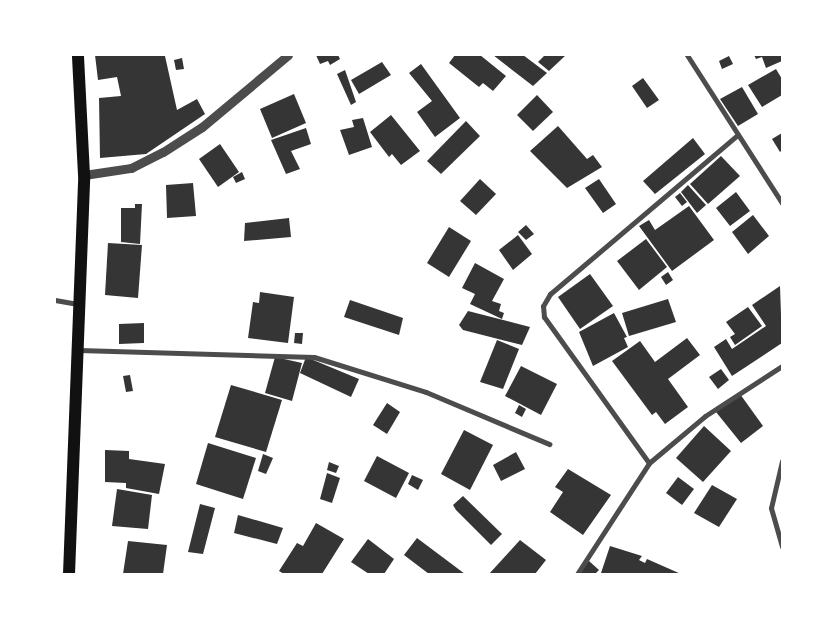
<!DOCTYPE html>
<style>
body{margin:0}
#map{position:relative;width:837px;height:629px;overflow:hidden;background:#fff;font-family:"Golos Text",sans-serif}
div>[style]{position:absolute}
.building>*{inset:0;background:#353535}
.minor>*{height:5px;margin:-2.5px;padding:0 2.5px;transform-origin:2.5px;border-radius:2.5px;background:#4c4c4c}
.tertiary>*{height:9px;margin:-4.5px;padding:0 4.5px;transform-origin:4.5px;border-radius:4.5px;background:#4c4c4c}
.primary>*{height:12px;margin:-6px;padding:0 6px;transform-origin:6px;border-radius:6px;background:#111}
span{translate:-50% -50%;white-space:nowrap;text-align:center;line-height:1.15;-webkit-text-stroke:5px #fff;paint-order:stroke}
.frame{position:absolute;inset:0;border:56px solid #fff;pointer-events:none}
</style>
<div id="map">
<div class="building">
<div style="clip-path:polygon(95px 55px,165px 56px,177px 110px,197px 99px,205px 114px,146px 154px,100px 158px,99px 98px,121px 96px,117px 77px,98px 80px)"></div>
<div style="clip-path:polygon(316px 55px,338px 55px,340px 59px,330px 65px,328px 61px,320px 64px)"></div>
<div style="clip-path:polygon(455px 55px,480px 55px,506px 76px,493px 91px,483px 83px,479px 87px,449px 63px)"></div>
<div style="clip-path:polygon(493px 55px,523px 55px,547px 73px,533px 86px)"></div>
<div style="clip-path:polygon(545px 55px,566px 55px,549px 71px,538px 62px)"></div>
<div style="clip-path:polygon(754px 55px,782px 55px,782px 61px,766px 68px,762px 57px,756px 59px)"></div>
<div style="clip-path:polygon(729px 56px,733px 64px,722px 69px,719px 61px)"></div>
<div style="clip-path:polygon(182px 58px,184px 69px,176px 70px,174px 60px)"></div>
<div style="clip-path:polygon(382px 62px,391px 75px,359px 94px,351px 80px)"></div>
<div style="clip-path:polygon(421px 64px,460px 118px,435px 137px,417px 112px,432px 101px,409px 73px)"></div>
<div style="clip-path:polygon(776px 69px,782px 79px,782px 95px,762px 107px,748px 85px)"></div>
<div style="clip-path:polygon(345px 70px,356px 102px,351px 105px,337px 74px)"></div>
<div style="clip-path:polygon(643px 78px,659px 100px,647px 108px,632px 86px)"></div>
<div style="clip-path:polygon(742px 87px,758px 114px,738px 126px,720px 99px)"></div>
<div style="clip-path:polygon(294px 94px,306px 123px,272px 138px,260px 109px)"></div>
<div style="clip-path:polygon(537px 95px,553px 112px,533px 131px,517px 115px)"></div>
<div style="clip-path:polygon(391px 115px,420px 151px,401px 165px,392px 154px,389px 157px,370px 132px)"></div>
<div style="clip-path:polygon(363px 118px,372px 147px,349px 155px,340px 130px,354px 127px,352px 120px)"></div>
<div style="clip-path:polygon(466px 121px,480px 136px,441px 174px,427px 161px)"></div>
<div style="clip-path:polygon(558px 126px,587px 159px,593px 155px,602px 167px,567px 188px,530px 151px)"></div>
<div style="clip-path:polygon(306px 128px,311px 144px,291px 151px,300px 169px,286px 174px,271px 140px)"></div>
<div style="clip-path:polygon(782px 133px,782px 150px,780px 152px,772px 139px)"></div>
<div style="clip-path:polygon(693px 138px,705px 154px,655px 194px,643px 181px)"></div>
<div style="clip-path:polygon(220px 144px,239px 172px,218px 187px,199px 159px)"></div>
<div style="clip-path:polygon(721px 156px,740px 176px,708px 204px,690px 184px)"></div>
<div style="clip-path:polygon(242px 172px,245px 179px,236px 183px,233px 177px)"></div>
<div style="clip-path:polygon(480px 179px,496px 194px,476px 215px,460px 201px)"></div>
<div style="clip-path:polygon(599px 179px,616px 204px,603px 213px,585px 188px)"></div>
<div style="clip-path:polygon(193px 183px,196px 216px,167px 218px,166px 185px)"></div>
<div style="clip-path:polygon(688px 185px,706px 205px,697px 213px,681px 192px)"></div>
<div style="clip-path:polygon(736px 192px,750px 211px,730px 226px,716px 208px)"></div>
<div style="clip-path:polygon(680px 193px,687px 202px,682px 206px,675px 197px)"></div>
<div style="clip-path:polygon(135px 204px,142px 204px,140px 244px,121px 242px,121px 208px,135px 208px)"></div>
<div style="clip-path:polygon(689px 206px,714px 240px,672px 271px,639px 226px,649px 220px,655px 230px)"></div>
<div style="clip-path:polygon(753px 215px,769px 236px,748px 254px,732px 232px)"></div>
<div style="clip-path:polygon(289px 218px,291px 237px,244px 241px,245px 223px)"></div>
<div style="clip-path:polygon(526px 225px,534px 234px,526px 240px,518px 232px)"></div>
<div style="clip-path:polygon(449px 227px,471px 241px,449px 277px,427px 263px)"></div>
<div style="clip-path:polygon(518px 235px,532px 254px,513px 270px,499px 250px)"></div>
<div style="clip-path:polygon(646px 239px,667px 267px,639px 290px,617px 261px)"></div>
<div style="clip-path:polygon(108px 243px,142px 245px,138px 298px,105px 295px)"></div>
<div style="clip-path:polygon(475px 263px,504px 279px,492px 301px,501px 304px,499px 311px,504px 313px,502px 319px,470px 304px,475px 294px,462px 288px)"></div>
<div style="clip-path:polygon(668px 272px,673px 280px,666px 285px,661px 277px)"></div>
<div style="clip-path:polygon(590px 274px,613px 306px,580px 329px,558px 297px)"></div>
<div style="clip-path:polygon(780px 286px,782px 343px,732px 376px,714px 347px,726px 339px,732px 349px,766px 326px,752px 305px)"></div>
<div style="clip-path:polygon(260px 292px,294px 297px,288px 343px,248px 338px,253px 302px,259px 303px)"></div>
<div style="clip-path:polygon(668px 299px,676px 322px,629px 336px,622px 313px)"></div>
<div style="clip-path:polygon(350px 300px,403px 318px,399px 335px,344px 317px)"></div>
<div style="clip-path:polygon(748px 307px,762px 326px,735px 345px,730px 337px,735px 334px,726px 322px)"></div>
<div style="clip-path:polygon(468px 311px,530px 327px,522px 345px,463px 330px,459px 325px)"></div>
<div style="clip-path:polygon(614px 313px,627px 337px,624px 338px,628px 347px,593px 366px,579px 332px)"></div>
<div style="clip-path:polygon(144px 323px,144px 343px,119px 344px,119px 324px)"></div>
<div style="clip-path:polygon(295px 333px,303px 333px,302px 344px,294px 343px)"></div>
<div style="clip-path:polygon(687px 338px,700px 355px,668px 379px,688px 407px,665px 424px,656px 412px,652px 415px,612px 361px,640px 341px,655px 362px)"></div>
<div style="clip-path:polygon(497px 340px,519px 349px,503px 389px,480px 382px)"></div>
<div style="clip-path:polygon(275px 357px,302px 363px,292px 401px,265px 393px)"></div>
<div style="clip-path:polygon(306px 357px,359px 379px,351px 397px,300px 373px)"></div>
<div style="clip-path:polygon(521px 366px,557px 384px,541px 415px,505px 396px)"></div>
<div style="clip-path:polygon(721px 369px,729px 380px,718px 389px,709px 377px)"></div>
<div style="clip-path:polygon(130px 375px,133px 391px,126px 392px,123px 376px)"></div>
<div style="clip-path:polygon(231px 385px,282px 400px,266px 452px,215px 437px)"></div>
<div style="clip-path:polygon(740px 394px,763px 426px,741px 443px,716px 412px)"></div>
<div style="clip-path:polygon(387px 403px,400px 412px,387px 434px,373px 425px)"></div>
<div style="clip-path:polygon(519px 405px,526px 409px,522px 417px,515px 413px)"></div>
<div style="clip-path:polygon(704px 426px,731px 451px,703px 482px,676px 458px)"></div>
<div style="clip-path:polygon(464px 430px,493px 445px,470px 490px,441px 474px)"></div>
<div style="clip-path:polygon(208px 443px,256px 458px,243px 499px,196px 484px)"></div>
<div style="clip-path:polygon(105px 450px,129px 451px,129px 459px,165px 464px,159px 494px,126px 488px,126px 483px,105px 482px)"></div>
<div style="clip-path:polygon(516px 452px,525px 469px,501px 481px,493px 465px)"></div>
<div style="clip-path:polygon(263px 454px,273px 458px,266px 474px,258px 471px)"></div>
<div style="clip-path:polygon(377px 456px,409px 473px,396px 498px,364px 481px)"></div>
<div style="clip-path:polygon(329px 462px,339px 466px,336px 473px,327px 470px)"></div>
<div style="clip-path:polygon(568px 469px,611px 495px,583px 535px,550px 512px,563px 492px,555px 487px)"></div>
<div style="clip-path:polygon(327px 473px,340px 478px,332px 503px,320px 499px)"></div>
<div style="clip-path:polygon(412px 475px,423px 480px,418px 490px,408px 484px)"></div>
<div style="clip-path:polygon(678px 477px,694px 489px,682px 505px,666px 493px)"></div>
<div style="clip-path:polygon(712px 485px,737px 499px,719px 527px,694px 513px)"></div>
<div style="clip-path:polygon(117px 489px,152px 495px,148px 529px,112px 526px)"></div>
<div style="clip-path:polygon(463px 496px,502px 534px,491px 545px,456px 510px,453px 505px)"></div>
<div style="clip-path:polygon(200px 504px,215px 508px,203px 554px,188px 552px)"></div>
<div style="clip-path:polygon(238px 515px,283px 528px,277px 544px,234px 533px)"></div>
<div style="clip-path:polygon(316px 523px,344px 539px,322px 574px,284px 574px,279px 571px,297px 543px,303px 546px)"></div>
<div style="clip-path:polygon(417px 538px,465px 574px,429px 574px,404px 555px)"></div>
<div style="clip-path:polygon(368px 539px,394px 559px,384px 574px,369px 574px,351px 562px)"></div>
<div style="clip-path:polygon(520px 540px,546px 560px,535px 574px,489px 574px)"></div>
<div style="clip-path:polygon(128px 541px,167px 545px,163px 574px,123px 574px)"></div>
<div style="clip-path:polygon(610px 546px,642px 556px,639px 560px,645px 563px,647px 559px,681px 574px,601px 573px)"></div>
<div style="clip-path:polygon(589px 561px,599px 570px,595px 574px,578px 574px)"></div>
</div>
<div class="minor">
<div style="left:687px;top:55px;width:176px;rotate:57.3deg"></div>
<div style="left:55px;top:300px;width:23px;rotate:10deg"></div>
<div style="left:79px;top:350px;width:235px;rotate:1.7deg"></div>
<div style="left:314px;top:357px;width:117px;rotate:17.4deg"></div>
<div style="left:426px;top:392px;width:134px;rotate:22.9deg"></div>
<div style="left:782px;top:461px;width:48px;rotate:103.2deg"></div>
<div style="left:771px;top:508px;width:40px;rotate:74deg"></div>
<div style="left:649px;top:463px;width:73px;rotate:-40deg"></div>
<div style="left:705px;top:416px;width:92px;rotate:-33deg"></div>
<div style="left:577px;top:574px;width:132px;rotate:-57deg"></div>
<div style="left:649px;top:463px;width:180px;rotate:-125.7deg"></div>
<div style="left:544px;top:317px;width:11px;rotate:-95deg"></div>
<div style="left:543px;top:306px;width:14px;rotate:-60deg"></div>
<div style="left:550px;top:294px;width:244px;rotate:-40.3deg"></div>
</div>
<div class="tertiary">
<div style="left:84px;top:175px;width:48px;rotate:-8.5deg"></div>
<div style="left:131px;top:168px;width:36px;rotate:-27deg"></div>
<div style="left:163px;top:152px;width:46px;rotate:-32.7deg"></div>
<div style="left:202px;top:127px;width:112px;rotate:-39.9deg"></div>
</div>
<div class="primary">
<div style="left:69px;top:574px;width:399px;rotate:-87.8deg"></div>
<div style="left:84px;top:175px;width:120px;rotate:-92.9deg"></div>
</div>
<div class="frame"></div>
</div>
